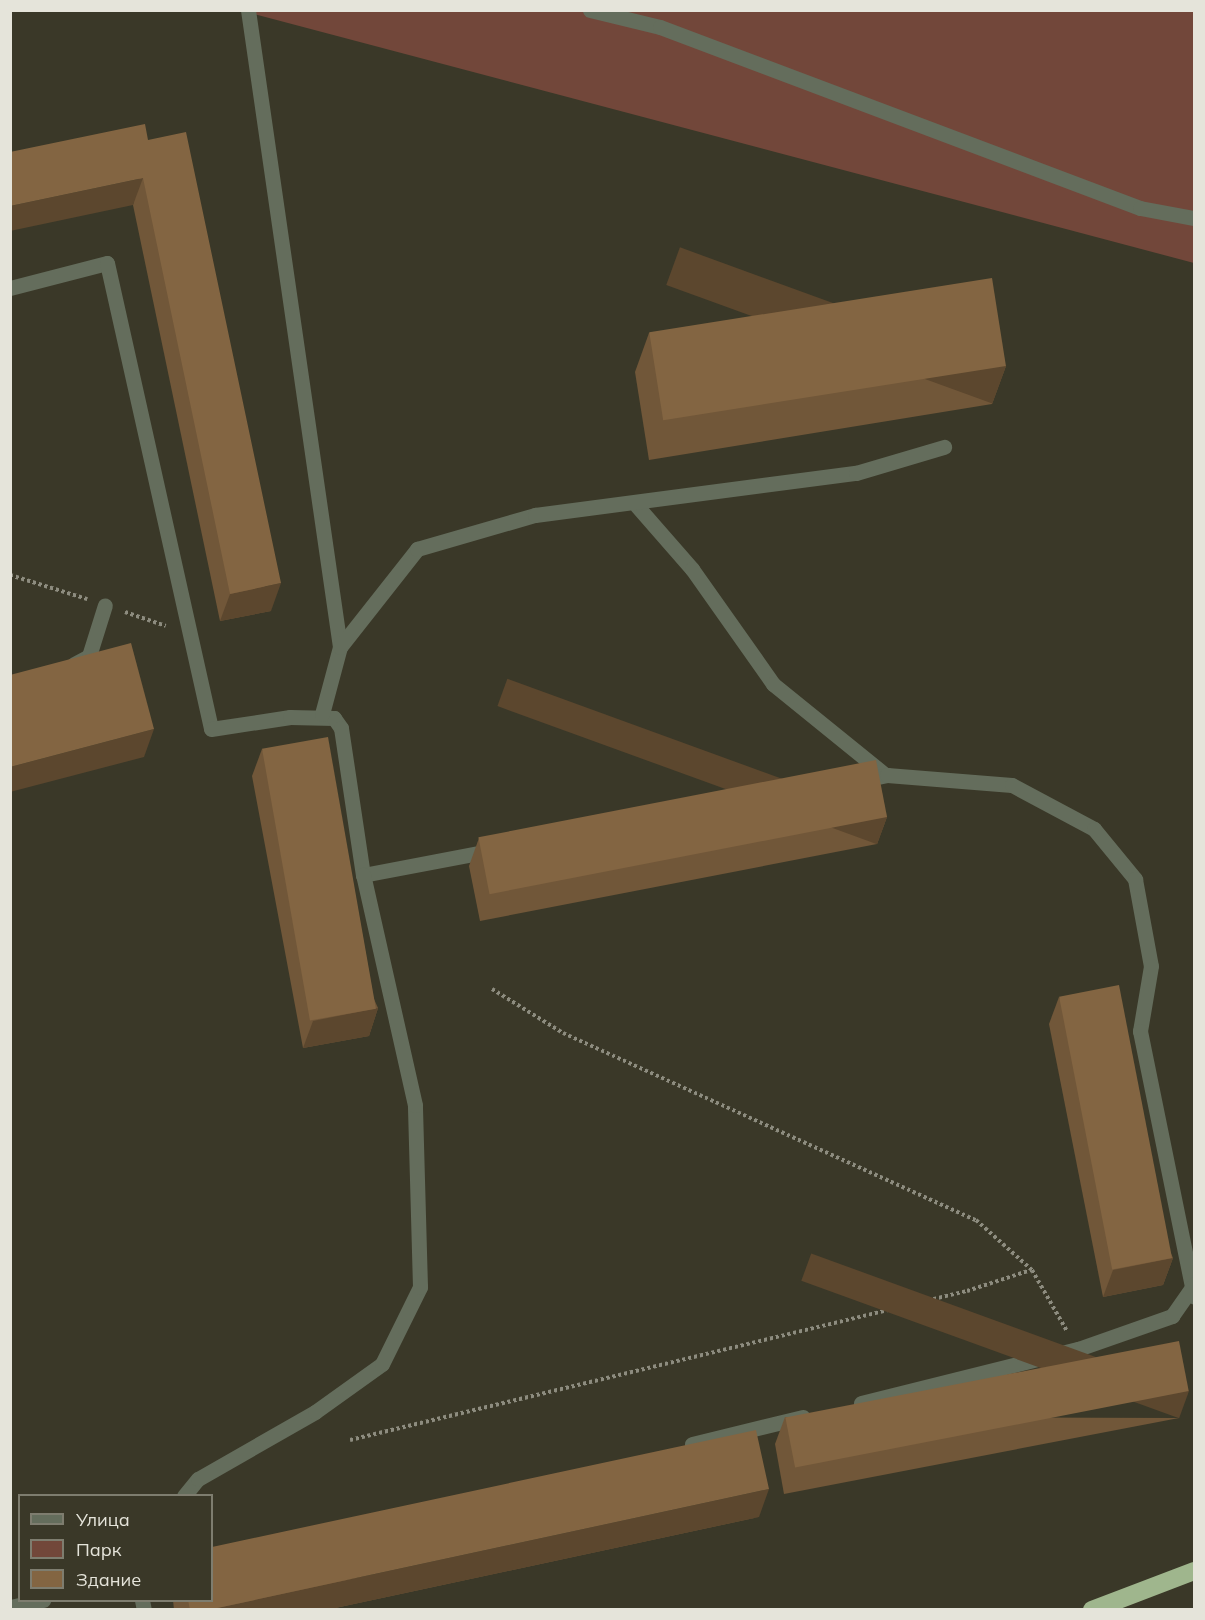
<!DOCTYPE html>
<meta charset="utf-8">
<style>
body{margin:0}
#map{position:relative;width:1205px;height:1620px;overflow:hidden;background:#3a3828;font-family:Mulish,sans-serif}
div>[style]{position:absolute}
.green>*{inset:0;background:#72473a}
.path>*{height:4px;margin-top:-2px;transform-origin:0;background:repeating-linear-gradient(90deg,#8d8c7f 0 3px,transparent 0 6px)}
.minor>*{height:15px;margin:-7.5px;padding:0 7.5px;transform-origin:7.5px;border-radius:7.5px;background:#646d5c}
.highway>*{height:18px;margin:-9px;padding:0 9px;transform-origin:9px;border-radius:9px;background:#9fb68d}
.wall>*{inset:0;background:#715739}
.shaded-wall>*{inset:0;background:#5c472e;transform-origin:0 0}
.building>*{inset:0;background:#836542;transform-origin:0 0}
span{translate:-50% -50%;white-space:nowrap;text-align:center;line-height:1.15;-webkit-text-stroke:6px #3a3828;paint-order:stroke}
.frame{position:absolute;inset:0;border:12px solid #e5e4da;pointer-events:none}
.legend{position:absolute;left:18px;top:1494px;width:195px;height:108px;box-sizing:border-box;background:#3a3828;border:2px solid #7e7d6f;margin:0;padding:8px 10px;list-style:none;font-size:18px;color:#e5e4da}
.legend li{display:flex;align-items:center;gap:12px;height:30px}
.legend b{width:30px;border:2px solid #7e7d6f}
</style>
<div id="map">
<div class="green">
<i style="clip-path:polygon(243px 11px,1194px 11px,1194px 263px)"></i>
</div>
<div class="path">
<i style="left:10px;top:575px;width:81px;rotate:17.3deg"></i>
<i style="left:125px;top:612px;width:43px;rotate:18.9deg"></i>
<i style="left:492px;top:989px;width:84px;rotate:31.8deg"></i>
<i style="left:563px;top:1033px;width:453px;rotate:24.4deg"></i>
<i style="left:976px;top:1220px;width:75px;rotate:41.8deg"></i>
<i style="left:1032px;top:1270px;width:70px;rotate:60.2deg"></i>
<i style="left:350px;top:1440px;width:635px;rotate:-13.58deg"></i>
<i style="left:967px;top:1291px;width:67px;rotate:-18.2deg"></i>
</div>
<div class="minor">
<i style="left:248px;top:10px;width:644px;rotate:81.78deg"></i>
<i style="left:590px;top:10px;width:72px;rotate:13.7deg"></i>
<i style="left:660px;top:27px;width:513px;rotate:20.66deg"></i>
<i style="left:1140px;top:208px;width:55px;rotate:10.5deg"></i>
<i style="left:10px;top:288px;width:100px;rotate:-14.5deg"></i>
<i style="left:107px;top:263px;width:477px;rotate:77.4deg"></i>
<i style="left:211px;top:729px;width:80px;rotate:-8.6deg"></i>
<i style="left:290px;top:717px;width:44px;rotate:1.3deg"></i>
<i style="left:334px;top:718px;width:12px;rotate:55deg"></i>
<i style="left:341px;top:728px;width:149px;rotate:81.5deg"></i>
<i style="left:363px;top:875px;width:133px;rotate:-10.8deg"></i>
<i style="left:637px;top:506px;width:84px;rotate:48.9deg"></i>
<i style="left:692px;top:569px;width:141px;rotate:54.8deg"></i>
<i style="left:773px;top:684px;width:143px;rotate:39deg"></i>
<i style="left:74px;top:664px;width:17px;rotate:-28deg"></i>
<i style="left:89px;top:656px;width:53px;rotate:-72.6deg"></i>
<i style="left:322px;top:714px;width:69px;rotate:-75deg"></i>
<i style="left:340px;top:647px;width:125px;rotate:-51.8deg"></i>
<i style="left:417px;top:549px;width:123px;rotate:-16.1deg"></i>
<i style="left:535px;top:515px;width:324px;rotate:-7.5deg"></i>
<i style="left:856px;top:473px;width:92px;rotate:-16.5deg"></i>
<i style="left:859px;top:781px;width:29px;rotate:-12deg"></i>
<i style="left:887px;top:775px;width:125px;rotate:4.6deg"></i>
<i style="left:1012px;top:785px;width:93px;rotate:28.2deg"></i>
<i style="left:1094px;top:829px;width:65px;rotate:50.6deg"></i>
<i style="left:1135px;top:879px;width:88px;rotate:79.6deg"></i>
<i style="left:1151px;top:966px;width:66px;rotate:99.6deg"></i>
<i style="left:1140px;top:1031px;width:271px;rotate:78.5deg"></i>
<i style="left:861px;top:1403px;width:224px;rotate:-14deg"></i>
<i style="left:1078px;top:1349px;width:100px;rotate:-19.3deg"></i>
<i style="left:1172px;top:1316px;width:39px;rotate:-55deg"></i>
<i style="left:692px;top:1444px;width:114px;rotate:-13.7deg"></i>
<i style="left:184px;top:1496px;width:22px;rotate:-51deg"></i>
<i style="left:198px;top:1479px;width:135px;rotate:-29.8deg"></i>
<i style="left:315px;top:1412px;width:82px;rotate:-35.6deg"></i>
<i style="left:382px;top:1364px;width:86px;rotate:-63.7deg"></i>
<i style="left:420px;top:1287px;width:182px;rotate:-91.6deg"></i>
<i style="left:415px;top:1105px;width:236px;rotate:-102.7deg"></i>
<i style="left:142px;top:1600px;width:10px;rotate:79deg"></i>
<i style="left:10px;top:1607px;width:34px;rotate:-12deg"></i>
</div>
<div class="highway">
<i style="left:1092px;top:1610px;width:109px;rotate:-20.9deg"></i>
</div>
<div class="wall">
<i style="clip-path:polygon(148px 140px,271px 611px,220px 621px,133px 205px)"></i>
<i style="clip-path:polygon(649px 333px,1006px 366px,992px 404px,649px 460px,635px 372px)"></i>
<i style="clip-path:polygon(262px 749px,378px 1008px,369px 1036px,303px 1048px,252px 776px)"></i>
<i style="clip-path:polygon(887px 817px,877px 844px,480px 921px,469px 866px,479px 838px)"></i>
<i style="clip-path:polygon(1059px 997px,1173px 1258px,1163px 1285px,1103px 1297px,1049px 1024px)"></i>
<i style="clip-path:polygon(785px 1417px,1179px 1418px,784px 1494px,775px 1444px)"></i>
<i style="clip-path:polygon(759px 1517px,326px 1610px,174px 1610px,173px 1600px,212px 1600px)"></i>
</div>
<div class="shaded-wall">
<i style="clip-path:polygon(143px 178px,133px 205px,10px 231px,10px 206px)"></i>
<i style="left:1006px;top:366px;width:40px;height:347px;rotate:110deg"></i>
<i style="clip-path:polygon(281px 583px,271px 611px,220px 621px,230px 594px)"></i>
<i style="clip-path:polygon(154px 729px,144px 757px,10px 792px,10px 767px)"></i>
<i style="left:887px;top:817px;width:29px;height:404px;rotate:110deg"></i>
<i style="clip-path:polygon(378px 1008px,369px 1036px,303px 1048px,313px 1021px)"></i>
<i style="clip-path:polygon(1173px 1258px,1163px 1285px,1103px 1297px,1113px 1270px)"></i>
<i style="left:1189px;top:1391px;width:29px;height:402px;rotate:110deg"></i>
<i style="clip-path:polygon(769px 1489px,759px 1517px,326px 1610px,208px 1610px)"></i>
</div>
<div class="building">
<i style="clip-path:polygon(145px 124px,148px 140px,186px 132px,281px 583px,230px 594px,143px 178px,10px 206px,10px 152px)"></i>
<i style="left:992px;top:278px;width:89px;height:347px;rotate:81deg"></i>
<i style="clip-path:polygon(131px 643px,154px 729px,10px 767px,10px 675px)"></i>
<i style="left:328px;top:737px;width:276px;height:67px;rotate:80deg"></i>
<i style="left:876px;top:760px;width:58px;height:405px;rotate:79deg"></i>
<i style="left:1119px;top:985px;width:278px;height:61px;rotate:79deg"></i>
<i style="left:1179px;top:1341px;width:51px;height:401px;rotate:79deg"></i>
<i style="clip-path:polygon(756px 1430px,769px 1489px,208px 1610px,190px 1610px,188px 1600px,212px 1600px,212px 1547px)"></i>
</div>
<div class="frame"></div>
<ul class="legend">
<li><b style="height:8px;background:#646d5c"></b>Улица</li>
<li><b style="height:16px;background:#72473a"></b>Парк</li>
<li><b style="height:16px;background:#836542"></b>Здание</li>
</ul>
</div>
